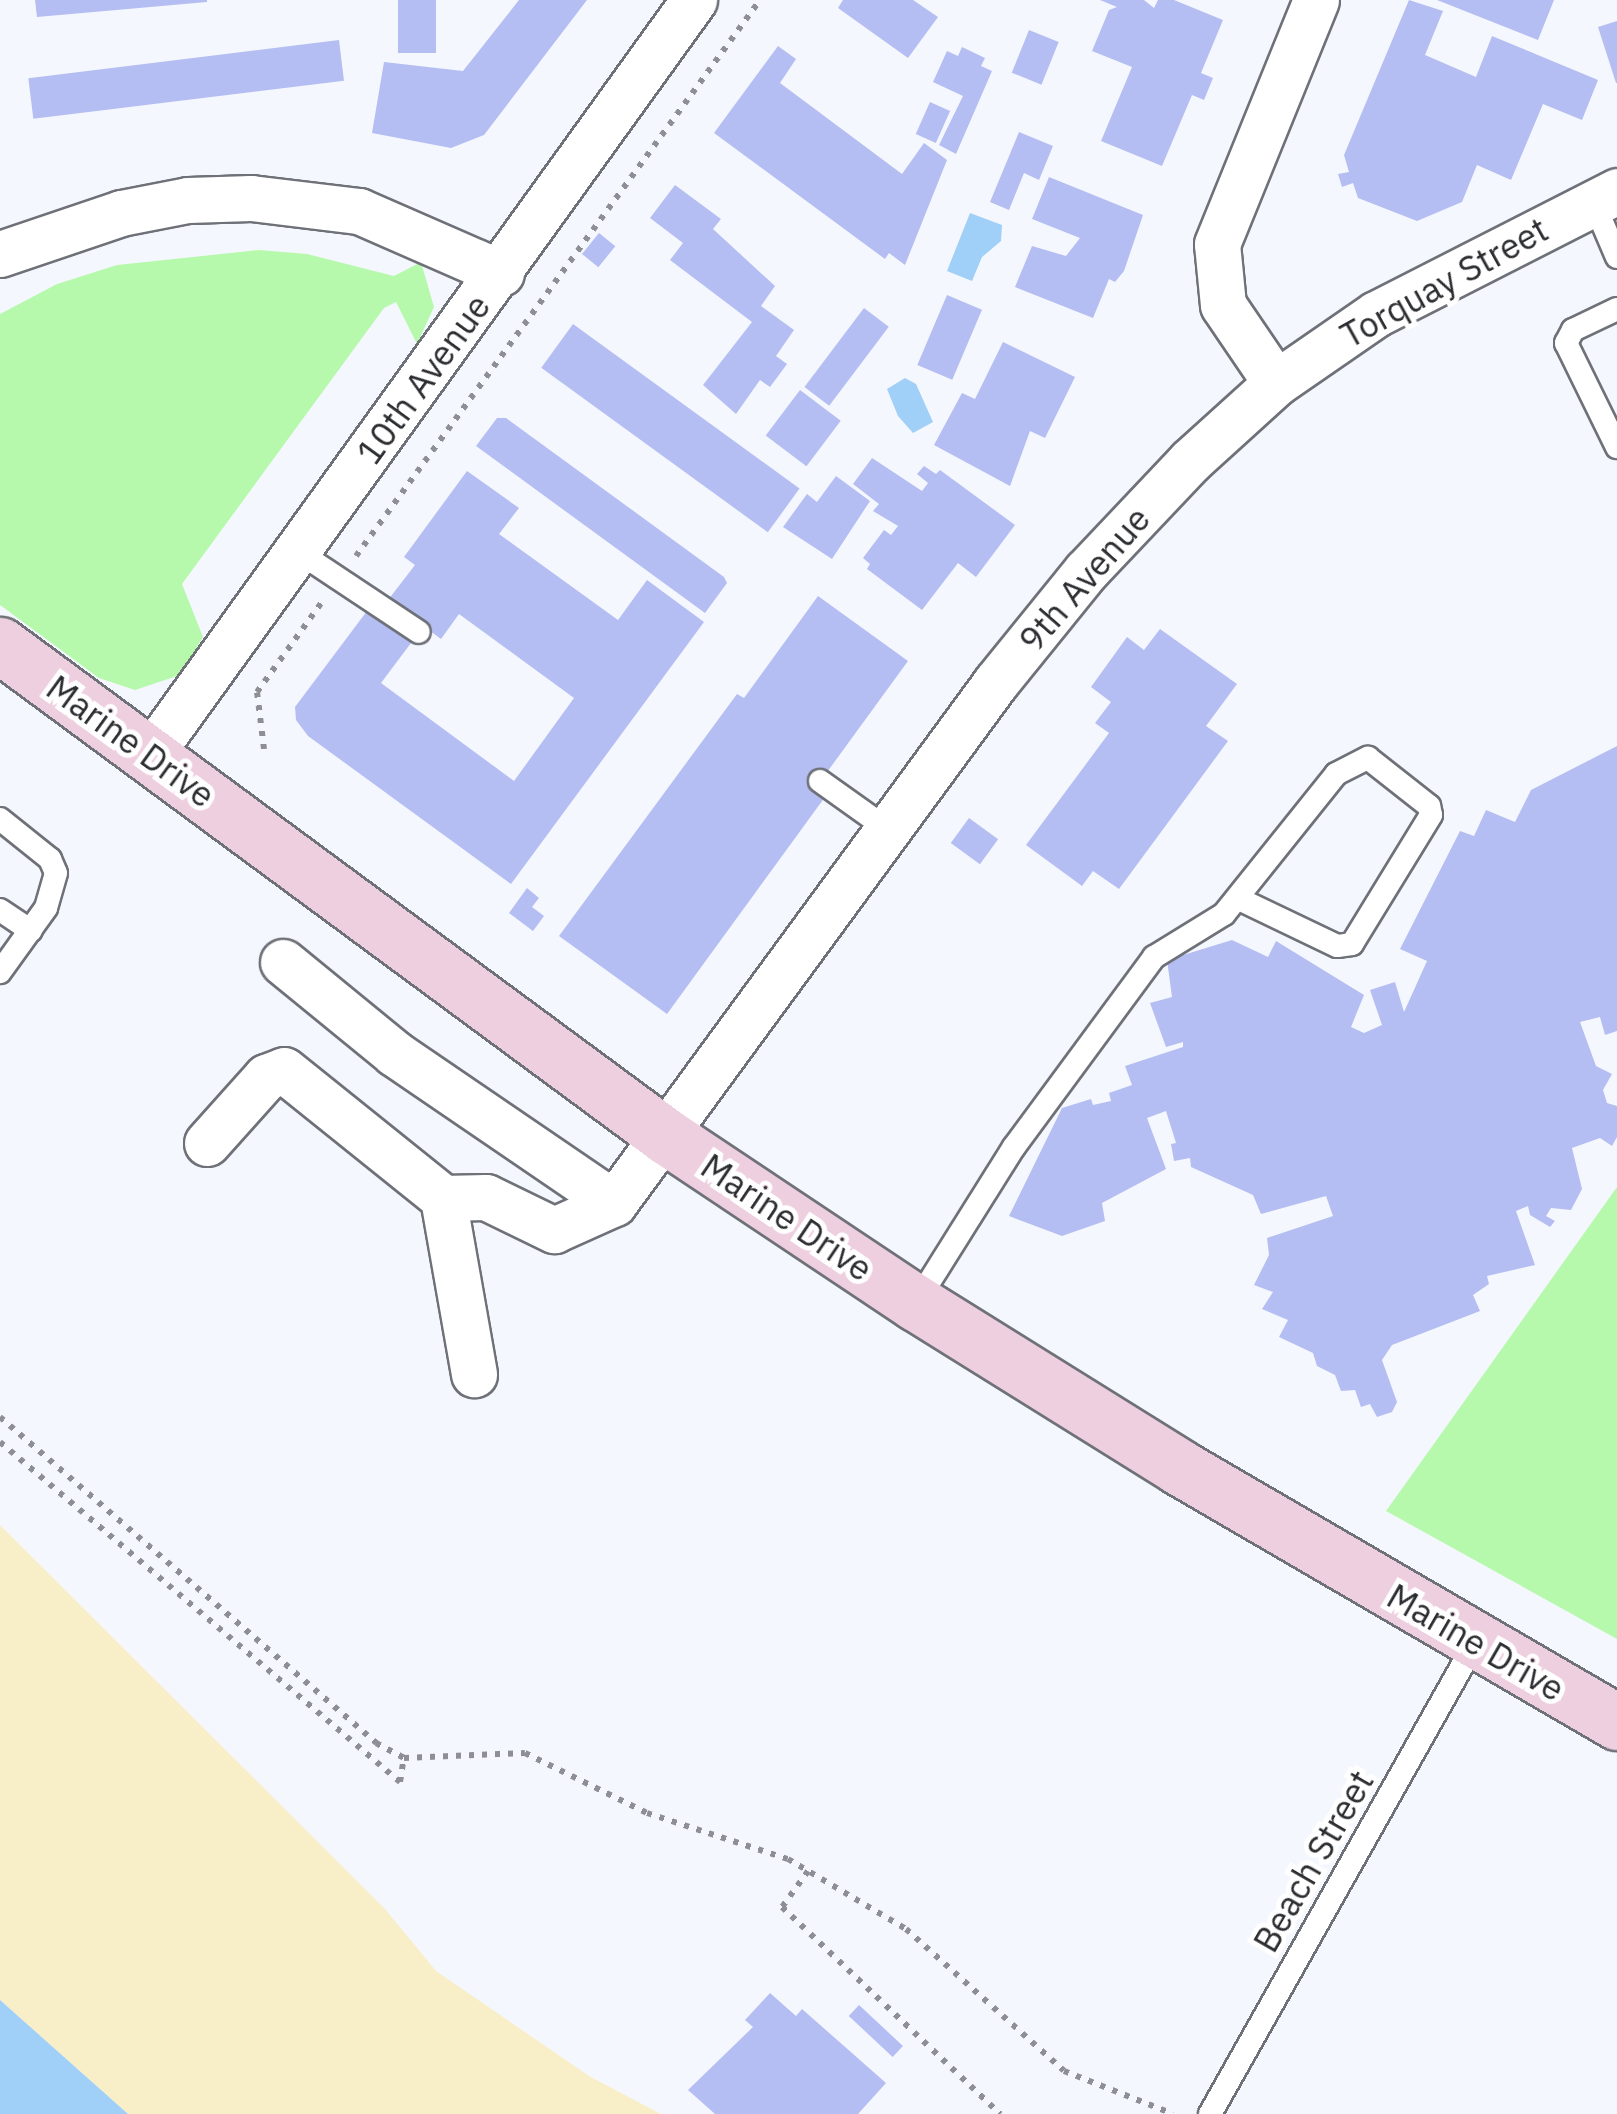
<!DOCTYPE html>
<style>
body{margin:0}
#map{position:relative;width:1617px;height:2114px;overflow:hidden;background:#f5f7fe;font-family:"IBM Plex Sans",sans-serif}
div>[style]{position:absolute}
.green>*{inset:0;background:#b7f9ac}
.sand>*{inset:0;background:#f8eec8}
.water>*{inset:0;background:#a0cff7}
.building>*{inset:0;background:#b4bef2;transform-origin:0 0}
.path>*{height:6px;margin-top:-3px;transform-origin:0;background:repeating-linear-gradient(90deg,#8d8f94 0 5px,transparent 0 13px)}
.roads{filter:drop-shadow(2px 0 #6f7179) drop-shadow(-2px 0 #6f7179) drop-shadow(0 2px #6f7179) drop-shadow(0 -2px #6f7179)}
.lane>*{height:22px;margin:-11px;padding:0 11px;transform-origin:11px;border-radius:11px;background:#fff}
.street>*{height:45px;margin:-22.5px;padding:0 22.5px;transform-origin:22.5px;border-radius:22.5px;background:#fff}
.secondary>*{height:55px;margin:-27.5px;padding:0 27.5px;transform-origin:27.5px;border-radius:27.5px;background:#eecfdf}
span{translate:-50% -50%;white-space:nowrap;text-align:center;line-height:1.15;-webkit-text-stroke:10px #fff;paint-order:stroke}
.street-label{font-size:35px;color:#2b2c2f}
</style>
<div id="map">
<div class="green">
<i style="clip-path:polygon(259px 250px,307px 254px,394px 276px,421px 262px,434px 307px,417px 344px,396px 302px,384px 308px,182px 584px,203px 637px,180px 675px,135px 690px,99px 678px,0 605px,0 314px,57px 284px,117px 265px)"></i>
<i style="clip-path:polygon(1617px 1187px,1617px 1639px,1386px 1511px)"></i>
</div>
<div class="sand">
<i style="clip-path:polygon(0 1525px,385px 1909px,436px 1971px,589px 2076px,661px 2114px,128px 2114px,0 2000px)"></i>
</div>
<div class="water">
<i style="clip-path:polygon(970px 213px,1002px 225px,1001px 241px,982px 257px,972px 281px,947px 271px)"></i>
<i style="clip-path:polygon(905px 378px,916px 384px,933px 422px,913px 433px,898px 416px,887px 389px)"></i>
<i style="clip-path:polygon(0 2000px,128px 2114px,0 2114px)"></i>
</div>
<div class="building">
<i style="clip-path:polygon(35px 0,207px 0,207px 2px,37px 17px)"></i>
<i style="left:398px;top:0;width:38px;height:53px"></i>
<i style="clip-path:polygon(519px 0,587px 0,484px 135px,451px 148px,372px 133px,384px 62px,463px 71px)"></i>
<i style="clip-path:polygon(843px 0,913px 0,938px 17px,908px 58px,838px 8px)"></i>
<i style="clip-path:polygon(1100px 0,1144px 0,1154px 8px,1158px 0,1174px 0,1223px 20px,1201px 73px,1213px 78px,1204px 100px,1192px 95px,1162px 166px,1101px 141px,1132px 67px,1092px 51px,1109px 10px,1117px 7px)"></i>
<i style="clip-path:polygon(1409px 0,1443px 11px,1425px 55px,1476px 77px,1492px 36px,1598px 80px,1582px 120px,1543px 104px,1511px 180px,1477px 165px,1462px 202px,1417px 221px,1358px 198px,1353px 183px,1342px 187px,1338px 174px,1349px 172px,1344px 155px)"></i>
<i style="clip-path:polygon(1437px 0,1554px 0,1538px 40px)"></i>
<i style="clip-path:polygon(1617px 21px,1617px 83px,1616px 83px,1598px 27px)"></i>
<i style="left:1029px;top:30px;width:32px;height:46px;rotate:22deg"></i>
<i style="left:339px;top:40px;width:41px;height:313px;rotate:83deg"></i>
<i style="clip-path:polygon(778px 46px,796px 59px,780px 83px,902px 174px,924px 143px,947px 160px,905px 265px,889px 253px,885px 259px,714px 133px)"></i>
<i style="clip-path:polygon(962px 47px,985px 58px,981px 66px,992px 71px,956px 154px,939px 145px,963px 96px,933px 82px,947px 51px,958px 56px)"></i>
<i style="left:930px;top:102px;width:22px;height:35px;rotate:24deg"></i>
<i style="clip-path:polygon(1019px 132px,1053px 146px,1039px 180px,1024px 173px,1009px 210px,990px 202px)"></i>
<i style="clip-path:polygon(1049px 177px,1143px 215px,1124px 271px,1115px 282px,1109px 279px,1093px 318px,1015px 287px,1032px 246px,1066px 256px,1080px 238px,1032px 219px)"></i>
<i style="clip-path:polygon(675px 185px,721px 219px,713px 229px,775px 286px,761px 306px,794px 330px,776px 356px,787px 364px,770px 387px,760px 380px,736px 414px,703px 385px,752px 322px,670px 260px,683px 243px,650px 218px)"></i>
<i style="left:599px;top:233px;width:21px;height:27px;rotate:39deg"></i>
<i style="left:947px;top:295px;width:38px;height:76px;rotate:23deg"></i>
<i style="left:864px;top:308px;width:31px;height:99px;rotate:37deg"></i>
<i style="left:573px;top:324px;width:280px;height:54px;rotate:36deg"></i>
<i style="clip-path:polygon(1003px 342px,1075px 377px,1045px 438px,1030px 431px,1010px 486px,934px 445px,962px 393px,975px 399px)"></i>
<i style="left:800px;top:390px;width:51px;height:57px;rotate:37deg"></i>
<i style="clip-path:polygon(497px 418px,506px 418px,724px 577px,727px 583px,705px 613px,476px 446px)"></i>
<i style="clip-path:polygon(872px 458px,922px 491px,928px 483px,917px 474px,924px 466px,936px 474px,940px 470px,1015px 525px,976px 577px,958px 563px,922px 610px,867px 569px,870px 564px,863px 558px,884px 530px,891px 535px,898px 526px,873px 511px,879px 504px,853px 484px)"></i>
<i style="clip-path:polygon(467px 471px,519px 508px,499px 534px,618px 620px,647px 580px,704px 622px,511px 884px,308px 736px,296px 720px,295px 707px,367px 611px,411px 643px,381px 683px,514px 781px,574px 698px,459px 614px,441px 639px,388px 600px,415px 565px,404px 557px)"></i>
<i style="clip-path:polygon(836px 476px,870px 501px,832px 559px,783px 527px,807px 494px,817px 502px)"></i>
<i style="clip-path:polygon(818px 596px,908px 661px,814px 790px,825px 797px,667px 1014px,559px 936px,737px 694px,744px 698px)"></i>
<i style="clip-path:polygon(1160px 629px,1237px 684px,1206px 726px,1228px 741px,1119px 889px,1093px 871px,1082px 886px,1026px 845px,1109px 733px,1095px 723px,1111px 702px,1091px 687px,1127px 637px,1144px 650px)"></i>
<i style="clip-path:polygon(1617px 746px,1617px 1031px,1605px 1035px,1600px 1017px,1580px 1022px,1596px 1066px,1612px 1074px,1603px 1090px,1607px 1103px,1617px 1106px,1617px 1137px,1612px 1146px,1600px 1138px,1572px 1148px,1582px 1189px,1571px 1210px,1551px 1208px,1546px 1216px,1555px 1221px,1550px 1227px,1530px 1215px,1528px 1206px,1516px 1211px,1535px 1265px,1487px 1276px,1489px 1284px,1473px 1295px,1480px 1311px,1392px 1345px,1382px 1360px,1397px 1402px,1392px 1412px,1377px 1417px,1370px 1404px,1361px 1407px,1355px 1390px,1341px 1391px,1335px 1375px,1317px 1366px,1313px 1353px,1279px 1337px,1288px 1320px,1262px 1309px,1273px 1292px,1254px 1285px,1269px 1255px,1267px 1238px,1333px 1216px,1326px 1196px,1261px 1214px,1253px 1195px,1191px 1167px,1190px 1158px,1174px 1161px,1171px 1144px,1176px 1143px,1166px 1111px,1147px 1118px,1166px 1169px,1102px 1203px,1105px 1221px,1062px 1236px,1009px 1216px,1062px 1108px,1091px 1099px,1093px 1105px,1111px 1101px,1109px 1093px,1132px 1085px,1125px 1066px,1183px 1047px,1183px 1042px,1166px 1047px,1150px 1003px,1172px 997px,1167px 960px,1232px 940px,1268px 957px,1276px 941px,1364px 995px,1351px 1027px,1364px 1033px,1382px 1025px,1370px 990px,1395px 982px,1404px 1012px,1427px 961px,1400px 949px,1460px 831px,1474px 836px,1486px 810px,1515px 822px,1531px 790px)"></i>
<i style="left:969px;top:818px;width:36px;height:31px;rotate:36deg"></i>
<i style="clip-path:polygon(527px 888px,539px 898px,532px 907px,544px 916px,533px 931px,509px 913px)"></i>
<i style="clip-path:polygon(770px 1993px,796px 2016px,802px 2009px,886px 2083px,858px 2114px,715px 2114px,688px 2090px,753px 2027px,745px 2020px)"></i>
<i style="left:859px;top:2005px;width:60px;height:15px;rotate:43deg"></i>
</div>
<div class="path">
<i style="left:356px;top:556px;width:687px;rotate:-54deg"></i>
<i style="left:264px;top:749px;width:57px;rotate:-97deg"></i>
<i style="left:257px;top:692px;width:111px;rotate:-54.2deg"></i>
<i style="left:0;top:1417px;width:498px;rotate:40.9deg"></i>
<i style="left:376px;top:1743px;width:32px;rotate:28deg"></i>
<i style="left:404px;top:1758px;width:121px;rotate:-2.4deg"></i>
<i style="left:525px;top:1753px;width:136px;rotate:26.2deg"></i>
<i style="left:647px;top:1813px;width:148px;rotate:18.1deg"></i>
<i style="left:788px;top:1859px;width:137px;rotate:30.7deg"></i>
<i style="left:906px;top:1929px;width:212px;rotate:41.9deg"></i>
<i style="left:1064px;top:2071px;width:117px;rotate:21.5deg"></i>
<i style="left:0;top:1442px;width:525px;rotate:40.36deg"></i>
<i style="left:400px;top:1782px;width:24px;rotate:-81deg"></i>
<i style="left:808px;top:1871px;width:44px;rotate:125.8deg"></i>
<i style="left:782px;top:1907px;width:301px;rotate:43.5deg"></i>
</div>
<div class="roads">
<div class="lane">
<i style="left:1593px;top:201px;width:61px;rotate:66.8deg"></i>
<i style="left:1617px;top:309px;width:49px;rotate:154.5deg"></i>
<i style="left:1573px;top:330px;width:15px;rotate:118deg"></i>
<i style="left:1566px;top:343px;width:116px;rotate:63.9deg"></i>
<i style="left:297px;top:551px;width:146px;rotate:33.6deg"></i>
<i style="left:820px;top:781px;width:86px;rotate:35.5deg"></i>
<i style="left:0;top:819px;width:64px;rotate:38.7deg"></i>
<i style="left:50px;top:859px;width:15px;rotate:67deg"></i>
<i style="left:56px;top:873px;width:36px;rotate:106deg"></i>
<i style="left:46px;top:908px;width:79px;rotate:125.7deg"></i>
<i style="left:0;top:910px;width:37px;rotate:34deg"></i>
<i style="left:916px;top:1303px;width:184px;rotate:-57.9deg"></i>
<i style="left:1014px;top:1147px;width:236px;rotate:-53.6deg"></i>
<i style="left:1154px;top:957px;width:82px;rotate:-31.6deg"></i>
<i style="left:1224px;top:914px;width:179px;rotate:-51.3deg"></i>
<i style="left:1336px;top:774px;width:36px;rotate:-27deg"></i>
<i style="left:1368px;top:758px;width:78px;rotate:38.2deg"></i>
<i style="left:1429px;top:806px;width:9px;rotate:77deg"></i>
<i style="left:1431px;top:815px;width:151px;rotate:121.5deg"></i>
<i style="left:1352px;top:944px;width:15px;rotate:172deg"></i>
<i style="left:1337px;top:946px;width:109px;rotate:-154.4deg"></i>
<i style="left:1210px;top:2114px;width:540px;rotate:-60.64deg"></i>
</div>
<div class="street">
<i style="left:0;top:254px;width:128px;rotate:-18.7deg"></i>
<i style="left:121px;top:213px;width:68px;rotate:-11deg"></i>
<i style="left:188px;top:200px;width:63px;rotate:-1.8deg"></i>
<i style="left:251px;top:198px;width:109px;rotate:6.9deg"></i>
<i style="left:359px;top:211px;width:155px;rotate:23.6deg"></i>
<i style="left:1276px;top:383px;width:94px;rotate:-124.2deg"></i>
<i style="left:1223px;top:305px;width:61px;rotate:-95.6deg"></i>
<i style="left:1217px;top:244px;width:263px;rotate:-67.9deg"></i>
<i style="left:149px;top:756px;width:932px;rotate:-54.21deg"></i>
<i style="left:283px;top:962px;width:144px;rotate:39.3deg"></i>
<i style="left:394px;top:1053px;width:266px;rotate:34.3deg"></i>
<i style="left:614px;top:1203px;width:646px;rotate:-53.75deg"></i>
<i style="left:996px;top:682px;width:143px;rotate:-51deg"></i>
<i style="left:1086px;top:571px;width:151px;rotate:-46.6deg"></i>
<i style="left:1190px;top:461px;width:116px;rotate:-42.2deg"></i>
<i style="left:1276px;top:383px;width:121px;rotate:-34.6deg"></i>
<i style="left:1376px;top:314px;width:271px;rotate:-27deg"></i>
<i style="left:207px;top:1143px;width:89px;rotate:-48.2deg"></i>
<i style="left:266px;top:1077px;width:19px;rotate:-21deg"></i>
<i style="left:284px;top:1070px;width:204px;rotate:38.8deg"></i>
<i style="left:443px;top:1198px;width:179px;rotate:80deg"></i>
<i style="left:443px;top:1198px;width:43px;rotate:-1.3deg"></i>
<i style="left:486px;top:1197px;width:76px;rotate:25.9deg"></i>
<i style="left:554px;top:1230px;width:66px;rotate:-24.2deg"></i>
</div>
<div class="secondary">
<i style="left:0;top:645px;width:829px;rotate:36.41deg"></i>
<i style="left:667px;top:1137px;width:299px;rotate:33.7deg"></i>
<i style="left:916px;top:1303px;width:310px;rotate:31.9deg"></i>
<i style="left:1179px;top:1467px;width:507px;rotate:30.21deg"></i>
</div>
</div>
<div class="street-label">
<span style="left:1444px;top:282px;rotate:-29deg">Torquay Street</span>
<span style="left:423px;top:379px;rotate:-54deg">10th Avenue</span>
<span style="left:1084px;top:579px;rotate:-49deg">9th Avenue</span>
<span style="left:131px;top:741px;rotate:36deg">Marine Drive</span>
<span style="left:787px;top:1217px;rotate:34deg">Marine Drive</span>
<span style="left:1476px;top:1642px;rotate:30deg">Marine Drive</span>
<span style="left:1313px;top:1861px;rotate:-60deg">Beach Street</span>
</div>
</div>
